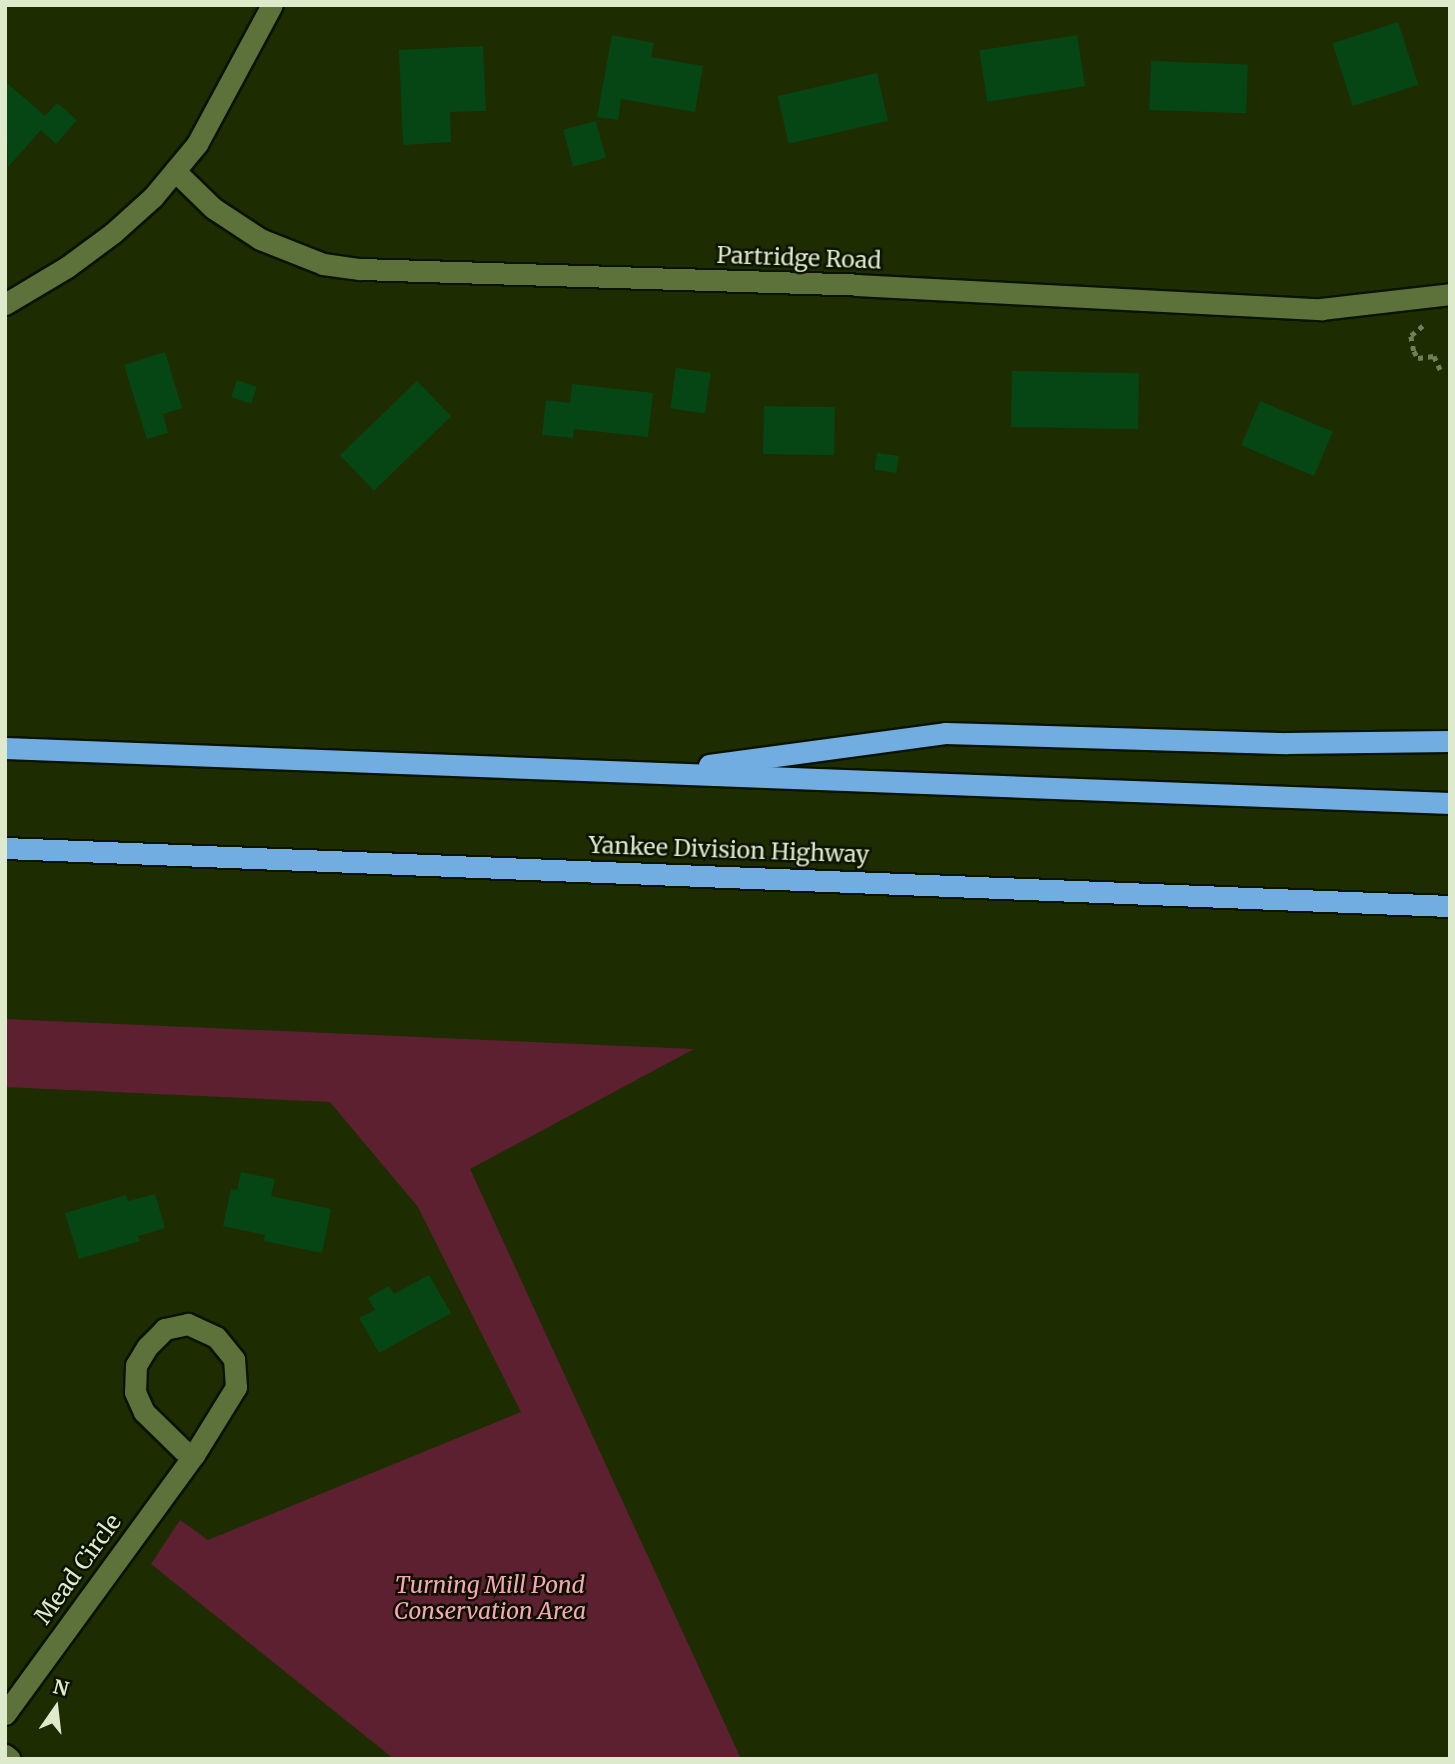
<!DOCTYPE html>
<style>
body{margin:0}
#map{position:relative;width:1455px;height:1764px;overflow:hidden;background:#1e2c01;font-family:Merriweather,serif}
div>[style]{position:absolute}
.green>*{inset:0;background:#5d2031}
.building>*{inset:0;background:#064614;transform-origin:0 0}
.path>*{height:4.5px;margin-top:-2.25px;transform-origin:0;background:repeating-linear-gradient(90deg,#717f59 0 5px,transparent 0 10px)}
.roads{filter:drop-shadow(2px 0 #0a1300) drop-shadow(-2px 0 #0a1300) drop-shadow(0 2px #0a1300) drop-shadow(0 -2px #0a1300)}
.street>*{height:21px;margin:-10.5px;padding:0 10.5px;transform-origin:10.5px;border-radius:10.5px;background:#5d723a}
.highway>*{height:21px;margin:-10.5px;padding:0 10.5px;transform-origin:10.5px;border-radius:10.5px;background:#72ade1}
span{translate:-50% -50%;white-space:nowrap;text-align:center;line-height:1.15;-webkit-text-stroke:5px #0b1200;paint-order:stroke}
.street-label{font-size:23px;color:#deeacc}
.park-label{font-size:23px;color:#faa4b6;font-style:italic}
.frame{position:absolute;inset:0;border:7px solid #deeacc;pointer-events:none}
.north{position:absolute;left:21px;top:1673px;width:70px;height:70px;-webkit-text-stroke:5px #0b1200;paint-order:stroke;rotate:14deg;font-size:19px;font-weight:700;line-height:28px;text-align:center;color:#deeacc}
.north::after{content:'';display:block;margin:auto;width:24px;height:32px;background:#deeacc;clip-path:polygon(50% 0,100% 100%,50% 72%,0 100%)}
</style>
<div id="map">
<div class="green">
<i style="clip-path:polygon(5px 1019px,694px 1049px,470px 1169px,741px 1759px,394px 1759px,151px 1564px,180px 1520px,208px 1540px,521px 1412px,418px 1207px,330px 1102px,5px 1087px)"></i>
</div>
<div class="building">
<i style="left:1398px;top:22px;width:66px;height:69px;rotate:72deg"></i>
<i style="clip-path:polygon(612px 35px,654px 43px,651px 57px,703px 66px,695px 112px,621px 99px,618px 120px,597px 117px)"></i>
<i style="left:1077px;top:35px;width:52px;height:99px;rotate:81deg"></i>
<i style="clip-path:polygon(483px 46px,486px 111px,450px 112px,451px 142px,403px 145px,399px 50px)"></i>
<i style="left:1151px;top:61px;width:97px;height:49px;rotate:2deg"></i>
<i style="left:877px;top:73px;width:49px;height:102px;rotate:77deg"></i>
<i style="clip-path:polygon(5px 81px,45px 116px,57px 103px,77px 120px,56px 144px,41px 130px,8px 167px)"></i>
<i style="left:596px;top:121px;width:38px;height:34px;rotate:75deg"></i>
<i style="clip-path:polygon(165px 352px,182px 408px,163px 414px,168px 433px,147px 439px,124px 365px)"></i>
<i style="left:676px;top:368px;width:35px;height:41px;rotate:8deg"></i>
<i style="left:1012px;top:371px;width:127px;height:56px;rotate:1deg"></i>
<i style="left:237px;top:380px;width:21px;height:18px;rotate:19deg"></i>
<i style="left:417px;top:381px;width:49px;height:107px;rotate:46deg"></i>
<i style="clip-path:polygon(572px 384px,653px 393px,648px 437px,574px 429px,573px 438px,542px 435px,546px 400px,570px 403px)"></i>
<i style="left:1260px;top:401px;width:79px;height:48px;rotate:23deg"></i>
<i style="left:764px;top:406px;width:71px;height:48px;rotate:1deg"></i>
<i style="left:877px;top:453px;width:22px;height:17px;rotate:8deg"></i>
<i style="clip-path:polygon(241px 1172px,275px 1179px,271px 1196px,331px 1209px,322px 1253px,264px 1241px,265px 1235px,223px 1226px,231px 1189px,237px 1190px)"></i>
<i style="clip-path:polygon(155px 1194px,165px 1228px,138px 1236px,140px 1241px,79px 1259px,65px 1213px,126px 1195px,128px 1201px)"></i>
<i style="clip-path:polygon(429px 1275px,451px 1313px,379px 1353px,359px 1318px,375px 1310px,368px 1298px,389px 1286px,394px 1294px)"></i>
</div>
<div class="path">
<i style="left:1423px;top:326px;width:16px;rotate:140deg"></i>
<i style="left:1411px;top:336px;width:15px;rotate:79deg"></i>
<i style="left:1414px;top:351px;width:8px;rotate:60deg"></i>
<i style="left:1418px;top:358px;width:16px;rotate:-7deg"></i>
<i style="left:1434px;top:356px;width:17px;rotate:65deg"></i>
</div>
<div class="roads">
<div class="street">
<i style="left:175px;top:171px;width:53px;rotate:44.2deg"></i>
<i style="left:213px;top:208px;width:56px;rotate:33.4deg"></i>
<i style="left:260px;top:239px;width:68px;rotate:21.6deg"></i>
<i style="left:323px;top:264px;width:37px;rotate:8deg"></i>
<i style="left:360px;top:269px;width:496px;rotate:1.8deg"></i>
<i style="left:856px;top:285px;width:466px;rotate:3deg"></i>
<i style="left:1321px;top:309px;width:130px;rotate:-6.6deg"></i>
<i style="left:5px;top:304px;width:72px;rotate:-30.8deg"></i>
<i style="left:67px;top:267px;width:57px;rotate:-36.5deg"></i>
<i style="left:113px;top:233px;width:54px;rotate:-42deg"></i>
<i style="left:153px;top:197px;width:69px;rotate:-50.3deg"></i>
<i style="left:197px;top:144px;width:158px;rotate:-61.7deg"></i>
<i style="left:5px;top:1714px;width:321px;rotate:-53.9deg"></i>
<i style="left:194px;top:1455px;width:80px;rotate:-58.3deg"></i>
<i style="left:236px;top:1387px;width:28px;rotate:-94deg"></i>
<i style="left:234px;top:1359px;width:28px;rotate:-129deg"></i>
<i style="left:216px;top:1337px;width:31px;rotate:-155deg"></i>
<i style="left:188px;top:1324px;width:24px;rotate:168deg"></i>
<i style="left:165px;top:1329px;width:25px;rotate:135deg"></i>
<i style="left:147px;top:1347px;width:21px;rotate:121deg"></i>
<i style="left:136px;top:1365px;width:27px;rotate:92deg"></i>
<i style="left:135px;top:1392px;width:22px;rotate:66deg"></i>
<i style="left:144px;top:1412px;width:54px;rotate:44.3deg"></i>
<i style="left:183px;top:1450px;width:12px;rotate:24deg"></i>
<i style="left:5px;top:1755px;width:6px;rotate:39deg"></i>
</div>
<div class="highway">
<i style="left:5px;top:748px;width:1446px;rotate:2.18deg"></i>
<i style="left:709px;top:765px;width:238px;rotate:-7.7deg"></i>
<i style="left:945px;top:733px;width:342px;rotate:1.7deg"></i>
<i style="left:1287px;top:743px;width:163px;rotate:-0.7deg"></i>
<i style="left:5px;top:848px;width:1446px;rotate:2.3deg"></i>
</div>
</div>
<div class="street-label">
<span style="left:799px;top:258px;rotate:2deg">Partridge Road</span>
<span style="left:729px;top:850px;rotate:2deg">Yankee Division Highway</span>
<span style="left:78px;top:1569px;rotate:-54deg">Mead Circle</span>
</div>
<div class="park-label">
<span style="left:490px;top:1598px">Turning Mill Pond<br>Conservation Area</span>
</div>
<div class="frame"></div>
<div class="north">N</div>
</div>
